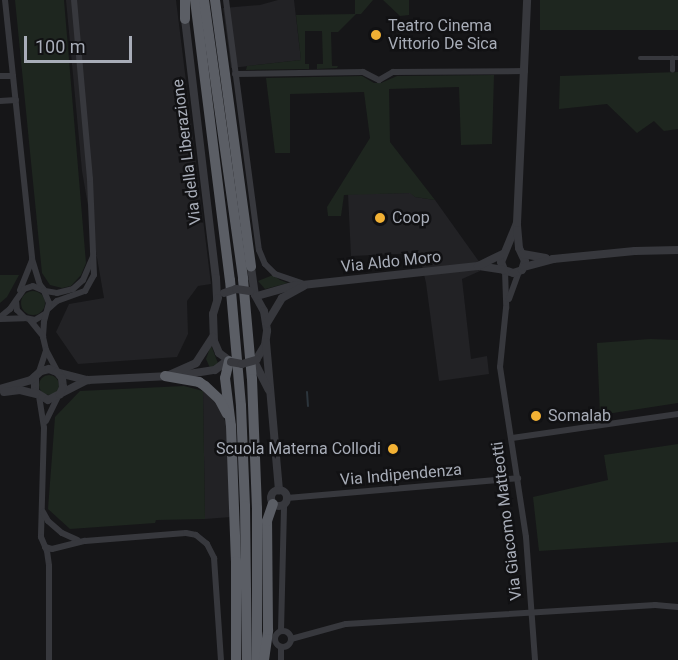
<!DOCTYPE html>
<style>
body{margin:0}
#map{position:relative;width:678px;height:660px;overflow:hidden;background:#161618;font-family:Roboto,sans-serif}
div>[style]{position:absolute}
.built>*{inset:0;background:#222225}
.green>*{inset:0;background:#1e261f;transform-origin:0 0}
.round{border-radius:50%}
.stream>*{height:2px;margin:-1px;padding:0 1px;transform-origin:1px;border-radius:1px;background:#2c353c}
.pedestrian>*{height:4.5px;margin:-2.25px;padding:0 2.25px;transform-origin:2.25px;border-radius:2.25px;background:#37383d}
.minor>*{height:6px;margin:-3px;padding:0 3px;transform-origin:3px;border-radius:3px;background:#37383d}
.minor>.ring{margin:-3px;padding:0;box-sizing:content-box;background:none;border:6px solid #37383d;border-radius:50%}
.tertiary>*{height:8px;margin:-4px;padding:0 4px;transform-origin:4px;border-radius:4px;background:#37383d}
.tertiary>.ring{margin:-4px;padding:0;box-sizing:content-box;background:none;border:8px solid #37383d;border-radius:50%}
.trunk>*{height:10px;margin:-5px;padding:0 5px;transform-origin:5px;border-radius:5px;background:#5b5e65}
.tertiary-bridge>*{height:8px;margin:-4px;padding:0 4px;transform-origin:4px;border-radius:4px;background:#37383d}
.dots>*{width:16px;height:16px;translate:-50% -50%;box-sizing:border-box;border:3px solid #111113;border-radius:50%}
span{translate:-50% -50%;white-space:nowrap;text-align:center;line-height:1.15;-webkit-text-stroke:5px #111113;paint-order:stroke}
.poi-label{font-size:16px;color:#a8adb8}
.left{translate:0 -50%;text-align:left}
.right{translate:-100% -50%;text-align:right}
.street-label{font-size:16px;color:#a8adb8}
.scale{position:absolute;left:24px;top:36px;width:108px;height:27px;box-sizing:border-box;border:3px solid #a8adb8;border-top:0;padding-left:8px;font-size:18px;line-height:21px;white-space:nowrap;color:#a8adb8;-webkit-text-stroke:4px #111113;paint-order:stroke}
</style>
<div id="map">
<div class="built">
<i style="clip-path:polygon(66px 0,176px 0,211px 284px,198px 286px,187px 301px,188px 334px,177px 357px,78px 364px,56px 332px,69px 304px,104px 298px,82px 171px)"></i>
<i style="clip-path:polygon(278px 0,294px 0,301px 60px,231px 68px,223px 8px,260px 5px)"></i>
<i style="clip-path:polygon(411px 193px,415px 197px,435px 200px,480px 263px,480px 271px,462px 279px,471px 359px,487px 356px,489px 374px,439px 381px,426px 283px,419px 253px,351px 256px,348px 194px)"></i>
<i style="clip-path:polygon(203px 391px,217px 402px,228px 428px,231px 517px,205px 519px)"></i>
</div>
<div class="green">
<i style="clip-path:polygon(15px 0,64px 0,86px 263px,81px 275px,71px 286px,62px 288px,50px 285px,42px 273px)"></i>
<i style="clip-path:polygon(355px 0,373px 0,361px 14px,356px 14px,338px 32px,331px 32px,332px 66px,338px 66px,337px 68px,317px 69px,317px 64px,323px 64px,322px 31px,305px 31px,305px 64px,309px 64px,309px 69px,246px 70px,247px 66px,301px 60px,296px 15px,355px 14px)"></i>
<i style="clip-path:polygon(383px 0,409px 0,409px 15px,400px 16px)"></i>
<i style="left:540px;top:0;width:138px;height:30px"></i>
<i style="clip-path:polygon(678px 72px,678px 129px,664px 131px,654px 121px,637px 133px,607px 104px,559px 109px,560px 76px)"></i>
<i style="clip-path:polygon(494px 75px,492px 144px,461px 145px,459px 87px,389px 89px,390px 142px,435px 200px,415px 197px,410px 193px,344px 195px,341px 216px,328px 216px,327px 207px,370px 138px,364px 92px,290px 94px,290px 153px,275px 153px,266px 78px,362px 76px,374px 83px,381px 83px,397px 76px)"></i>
<i style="clip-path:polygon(0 275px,19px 275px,7px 297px,0 303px)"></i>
<i style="clip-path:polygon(273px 275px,280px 280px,288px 283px,265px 289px,258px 281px)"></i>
<i class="round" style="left:21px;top:291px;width:24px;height:24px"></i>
<i style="clip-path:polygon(650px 339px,678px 340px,678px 403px,600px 415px,597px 343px)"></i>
<i style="clip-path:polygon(211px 345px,219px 366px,210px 368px,206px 359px)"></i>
<i class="round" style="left:39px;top:375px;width:20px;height:20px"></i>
<i style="clip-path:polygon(184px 386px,203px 391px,205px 519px,156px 520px,155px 523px,70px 529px,48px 509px,55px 417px,80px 391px)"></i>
<i style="clip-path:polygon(678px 444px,678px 542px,539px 551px,533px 497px,608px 480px,604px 455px)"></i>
</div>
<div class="stream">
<i style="left:307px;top:392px;width:14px;rotate:86deg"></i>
</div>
<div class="pedestrian">
<i style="left:640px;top:58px;width:38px"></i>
<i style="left:672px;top:70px;width:12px;rotate:-90deg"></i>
</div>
<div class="minor">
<i style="left:5px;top:0;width:260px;rotate:84deg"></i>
<i style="left:32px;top:259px;width:27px;rotate:73deg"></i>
<i style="left:40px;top:285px;width:8px;rotate:50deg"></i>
<i style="left:45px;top:291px;width:12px;rotate:9deg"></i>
<i style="left:57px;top:293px;width:16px;rotate:-14deg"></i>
<i style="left:73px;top:289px;width:13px;rotate:-42deg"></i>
<i style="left:83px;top:280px;width:26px;rotate:-67deg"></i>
<i style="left:226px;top:0;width:252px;rotate:82.5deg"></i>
<i style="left:259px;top:250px;width:15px;rotate:67deg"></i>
<i style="left:265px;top:264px;width:14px;rotate:45deg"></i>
<i style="left:275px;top:274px;width:28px;rotate:19deg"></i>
<i style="left:235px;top:74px;width:128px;rotate:-0.9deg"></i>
<i style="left:363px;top:72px;width:18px;rotate:27deg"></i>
<i style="left:379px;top:80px;width:16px;rotate:-30deg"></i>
<i style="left:393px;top:72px;width:132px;rotate:-0.4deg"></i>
<i style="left:0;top:76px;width:13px"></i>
<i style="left:0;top:101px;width:16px;rotate:-4deg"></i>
<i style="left:505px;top:271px;width:37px;rotate:88deg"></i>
<i style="left:506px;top:308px;width:59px;rotate:95.8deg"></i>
<i style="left:500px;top:367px;width:172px;rotate:81.3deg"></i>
<i style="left:526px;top:537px;width:123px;rotate:85.8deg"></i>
<i style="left:20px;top:290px;width:32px;rotate:-68deg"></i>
<i style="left:509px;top:299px;width:29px;rotate:-70deg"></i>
<i style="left:16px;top:301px;width:9px;rotate:84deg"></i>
<i style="left:17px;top:310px;width:11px;rotate:45deg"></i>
<i style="left:25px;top:318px;width:10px;rotate:11deg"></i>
<i style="left:35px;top:320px;width:12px;rotate:-31deg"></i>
<i style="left:48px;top:309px;width:12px;rotate:-42deg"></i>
<i style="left:57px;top:301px;width:30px;rotate:-20deg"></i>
<i style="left:85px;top:291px;width:18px;rotate:-61deg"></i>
<i style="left:94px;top:275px;width:96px;rotate:-92.4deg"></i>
<i style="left:90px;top:179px;width:180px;rotate:-95.1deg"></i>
<i style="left:0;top:317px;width:13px;rotate:-39deg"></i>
<i style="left:10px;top:309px;width:24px;rotate:-55deg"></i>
<i style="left:24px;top:289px;width:9px;rotate:-18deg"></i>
<i style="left:33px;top:286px;width:12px;rotate:24deg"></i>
<i style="left:44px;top:291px;width:13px;rotate:67deg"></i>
<i style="left:49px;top:303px;width:20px;rotate:105deg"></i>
<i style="left:44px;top:322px;width:15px;rotate:94deg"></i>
<i style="left:43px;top:337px;width:13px;rotate:77deg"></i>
<i style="left:46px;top:350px;width:26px;rotate:62deg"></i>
<i style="left:1px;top:319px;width:23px;rotate:-2deg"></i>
<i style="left:30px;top:320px;width:21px;rotate:51deg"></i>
<i style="left:39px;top:372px;width:23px;rotate:-72deg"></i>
<i style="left:39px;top:396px;width:32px;rotate:81deg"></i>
<i style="left:44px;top:428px;width:109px;rotate:91.6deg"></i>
<i style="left:41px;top:537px;width:15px;rotate:67deg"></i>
<i style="left:47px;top:551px;width:15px;rotate:82deg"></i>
<i style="left:49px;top:566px;width:94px;rotate:90deg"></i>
<i style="left:46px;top:421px;width:28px;rotate:-64deg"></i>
<i style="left:512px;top:438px;width:168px;rotate:-8.2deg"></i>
<i style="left:287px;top:498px;width:232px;rotate:-4.9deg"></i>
<i style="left:43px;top:512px;width:10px;rotate:61deg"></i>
<i style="left:48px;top:521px;width:18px;rotate:41deg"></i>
<i style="left:62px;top:533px;width:17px;rotate:24deg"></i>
<i style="left:45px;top:547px;width:7px;rotate:16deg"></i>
<i style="left:52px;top:549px;width:34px;rotate:-14deg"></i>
<i style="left:85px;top:541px;width:101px;rotate:-4.5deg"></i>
<i style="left:186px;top:533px;width:10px;rotate:11deg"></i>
<i style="left:196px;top:535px;width:14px;rotate:39deg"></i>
<i style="left:207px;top:544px;width:16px;rotate:63deg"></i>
<i style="left:214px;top:558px;width:102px;rotate:86.1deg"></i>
<i class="ring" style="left:275px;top:631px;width:10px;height:10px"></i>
<i style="left:281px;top:631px;width:126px;rotate:-88.6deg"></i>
<i style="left:291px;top:639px;width:57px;rotate:-15.3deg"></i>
<i style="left:346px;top:624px;width:310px;rotate:-3.5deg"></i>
<i style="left:655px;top:605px;width:23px;rotate:5deg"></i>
<i style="left:281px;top:647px;width:13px;rotate:90deg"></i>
</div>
<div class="tertiary">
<i style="left:185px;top:19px;width:261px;rotate:83.2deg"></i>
<i style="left:216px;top:278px;width:22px;rotate:87deg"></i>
<i style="left:517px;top:223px;width:42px;rotate:112.3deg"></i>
<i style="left:501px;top:262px;width:9px;rotate:69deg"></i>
<i style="left:504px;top:270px;width:9px;rotate:18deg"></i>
<i style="left:513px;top:273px;width:9px;rotate:-18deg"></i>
<i style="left:522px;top:270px;width:9px;rotate:-72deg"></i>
<i style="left:525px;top:261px;width:14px;rotate:-115deg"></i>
<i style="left:519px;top:248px;width:25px;rotate:-95deg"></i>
<i style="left:517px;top:223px;width:223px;rotate:-87.4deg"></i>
<i style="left:523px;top:254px;width:23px;rotate:10deg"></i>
<i style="left:479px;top:266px;width:25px;rotate:9deg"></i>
<i style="left:251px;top:267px;width:28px;rotate:82deg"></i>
<i style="left:524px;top:267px;width:30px;rotate:-15deg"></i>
<i style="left:553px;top:259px;width:82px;rotate:-5.6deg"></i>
<i style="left:635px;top:251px;width:43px;rotate:-1.3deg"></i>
<i style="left:255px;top:295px;width:18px;rotate:61deg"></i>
<i style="left:264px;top:311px;width:20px;rotate:81deg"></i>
<i style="left:267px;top:331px;width:14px;rotate:98deg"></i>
<i style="left:265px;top:345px;width:17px;rotate:121deg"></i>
<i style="left:257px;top:296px;width:37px;rotate:-16deg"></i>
<i style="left:293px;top:286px;width:186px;rotate:-6.2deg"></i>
<i style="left:478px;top:266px;width:28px;rotate:-26deg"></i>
<i style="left:218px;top:298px;width:17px;rotate:107deg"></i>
<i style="left:213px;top:314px;width:27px;rotate:88deg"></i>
<i style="left:214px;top:341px;width:13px;rotate:67deg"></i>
<i style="left:219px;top:353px;width:14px;rotate:36deg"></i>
<i style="left:267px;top:323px;width:29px;rotate:-59deg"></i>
<i style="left:282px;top:298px;width:25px;rotate:-29deg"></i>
<i style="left:266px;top:342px;width:149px;rotate:85deg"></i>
<i style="left:256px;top:365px;width:28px;rotate:63deg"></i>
<i style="left:59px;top:373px;width:30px;rotate:14deg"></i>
<i style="left:88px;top:380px;width:82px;rotate:-2.8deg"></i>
<i style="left:182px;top:375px;width:33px;rotate:-9deg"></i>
<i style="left:215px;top:370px;width:16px;rotate:-38deg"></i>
<i style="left:167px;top:376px;width:32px;rotate:-24deg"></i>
<i style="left:196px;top:363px;width:31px;rotate:-57deg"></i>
<i style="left:35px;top:377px;width:15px;rotate:90deg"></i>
<i style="left:35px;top:392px;width:15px;rotate:32deg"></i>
<i style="left:48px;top:400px;width:44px;rotate:-27.1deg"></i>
<i style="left:0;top:389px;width:32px;rotate:-16deg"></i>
<i style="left:31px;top:380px;width:13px;rotate:-42deg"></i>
<i style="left:41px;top:371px;width:8px;rotate:-14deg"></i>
<i style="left:49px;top:369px;width:9px;rotate:21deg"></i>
<i style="left:57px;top:372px;width:8px;rotate:50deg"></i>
<i style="left:62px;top:378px;width:9px;rotate:84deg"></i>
<i style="left:63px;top:387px;width:8px;rotate:113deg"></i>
<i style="left:4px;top:392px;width:16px;rotate:-7deg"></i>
<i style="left:20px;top:390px;width:16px;rotate:14deg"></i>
<i class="ring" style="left:271px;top:490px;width:8px;height:8px"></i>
</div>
<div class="trunk">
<i style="left:185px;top:0;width:19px;rotate:90deg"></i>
<i style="left:195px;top:0;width:282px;rotate:82.9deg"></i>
<i style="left:230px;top:280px;width:126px;rotate:85deg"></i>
<i style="left:241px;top:406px;width:100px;rotate:87.7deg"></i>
<i style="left:245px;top:506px;width:154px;rotate:89.3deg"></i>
<i style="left:204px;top:0;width:282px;rotate:82deg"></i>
<i style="left:243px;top:279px;width:100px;rotate:84.9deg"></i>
<i style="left:252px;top:379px;width:129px;rotate:87.8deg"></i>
<i style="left:257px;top:508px;width:152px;rotate:90deg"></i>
<i style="left:215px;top:0;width:269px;rotate:82.3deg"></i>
<i style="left:229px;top:361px;width:17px;rotate:103deg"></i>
<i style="left:225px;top:378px;width:48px;rotate:82.9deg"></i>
<i style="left:231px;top:426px;width:135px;rotate:87.9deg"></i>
<i style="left:236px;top:561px;width:99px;rotate:90deg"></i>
<i style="left:165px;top:376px;width:35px;rotate:10deg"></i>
<i style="left:199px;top:382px;width:7px;rotate:34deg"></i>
<i style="left:205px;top:386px;width:19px;rotate:43deg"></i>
<i style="left:219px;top:399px;width:17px;rotate:62deg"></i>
<i style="left:264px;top:660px;width:30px;rotate:-82deg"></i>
<i style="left:268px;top:630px;width:109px;rotate:-90.5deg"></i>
<i style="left:267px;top:521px;width:18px;rotate:-71deg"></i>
</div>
<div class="tertiary-bridge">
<i style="left:224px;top:293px;width:13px;rotate:-18deg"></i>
<i style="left:236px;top:289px;width:14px;rotate:8deg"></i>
<i style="left:231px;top:362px;width:11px;rotate:10deg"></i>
<i style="left:242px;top:364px;width:15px;rotate:-16deg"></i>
</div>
<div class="dots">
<i style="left:376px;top:35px;background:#f2b134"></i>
<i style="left:380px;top:218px;background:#f2b134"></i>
<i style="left:536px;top:416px;background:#f2b134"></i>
<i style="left:393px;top:449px;background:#f2b134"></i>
</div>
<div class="poi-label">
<span class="left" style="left:388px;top:35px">Teatro Cinema<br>Vittorio De Sica</span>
<span class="left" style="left:392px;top:218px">Coop</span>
<span class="left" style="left:548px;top:416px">Somalab</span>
<span class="right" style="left:381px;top:449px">Scuola Materna Collodi</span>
</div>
<div class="street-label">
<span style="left:187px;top:152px;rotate:-97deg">Via della Liberazione</span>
<span style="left:391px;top:262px;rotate:-6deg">Via Aldo Moro</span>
<span style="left:401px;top:475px;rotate:-5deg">Via Indipendenza</span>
<span style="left:507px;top:521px;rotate:-97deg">Via Giacomo Matteotti</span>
</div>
<div class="scale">100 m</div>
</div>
